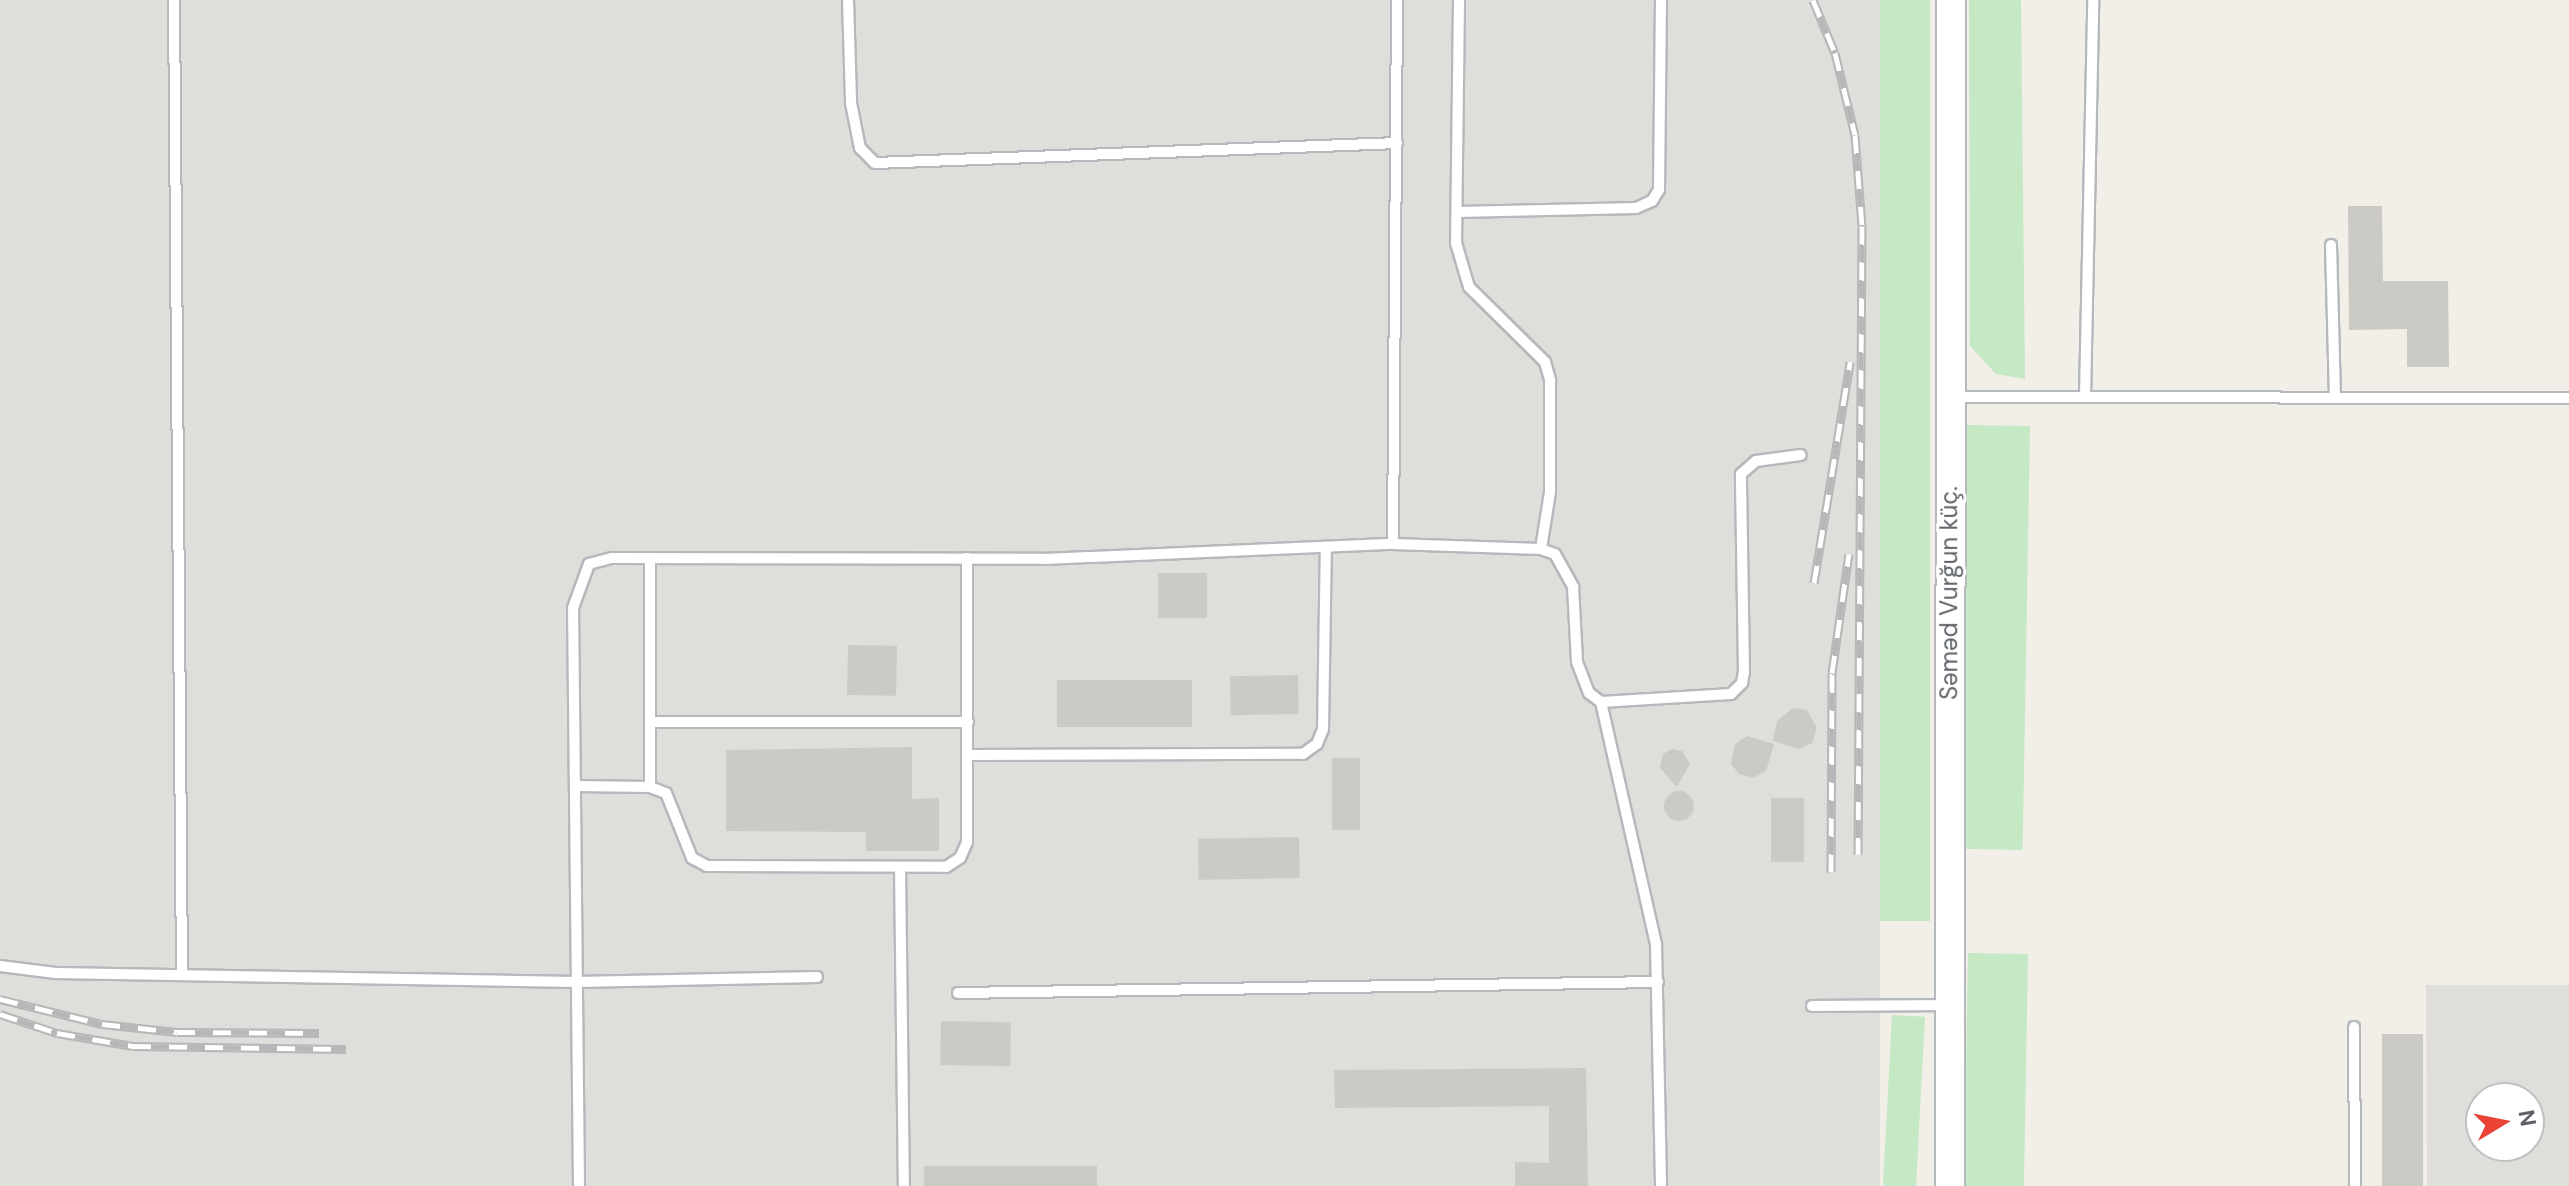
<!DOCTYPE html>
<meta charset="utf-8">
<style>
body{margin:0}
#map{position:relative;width:2569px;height:1186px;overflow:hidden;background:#f1efe8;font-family:"DM Sans",sans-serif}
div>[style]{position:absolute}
.industrial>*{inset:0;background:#e0deda;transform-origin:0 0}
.green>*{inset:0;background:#c5e8c5;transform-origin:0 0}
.building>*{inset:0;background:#cccac5;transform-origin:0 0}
.round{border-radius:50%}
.roads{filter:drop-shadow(2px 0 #b5b8bc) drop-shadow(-2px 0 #b5b8bc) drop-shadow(0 2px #b5b8bc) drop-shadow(0 -2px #b5b8bc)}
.lane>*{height:10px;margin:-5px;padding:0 5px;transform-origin:5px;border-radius:5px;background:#fff}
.secondary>*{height:28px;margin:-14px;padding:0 14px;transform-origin:14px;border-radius:14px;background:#fff}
.rail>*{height:9px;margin-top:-4.5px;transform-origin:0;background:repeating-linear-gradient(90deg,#fff 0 18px,#b6b7b8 0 36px);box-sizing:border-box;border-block:2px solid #b6b7b8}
span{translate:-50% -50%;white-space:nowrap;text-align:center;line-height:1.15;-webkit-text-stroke:6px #fff;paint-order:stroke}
.street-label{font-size:24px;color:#5f6368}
.north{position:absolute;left:2465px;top:1082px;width:80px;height:80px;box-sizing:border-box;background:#fff;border:2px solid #bfc1c3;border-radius:50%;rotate:80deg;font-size:22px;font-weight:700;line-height:32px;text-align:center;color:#5f6368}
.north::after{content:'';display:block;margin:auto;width:28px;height:36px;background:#ea4335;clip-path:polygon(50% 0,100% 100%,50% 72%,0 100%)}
</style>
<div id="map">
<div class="industrial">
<i style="left:0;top:0;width:1880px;height:1186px"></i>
<i style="clip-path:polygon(evenodd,2426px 985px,2569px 985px,2569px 1186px,2427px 1186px,2426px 985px,2481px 1098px,2529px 1098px,2529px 1146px,2481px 1146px,2481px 1098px)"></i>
</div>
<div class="green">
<i style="left:1880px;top:0;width:50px;height:921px"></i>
<i style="clip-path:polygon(1969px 0,2021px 0,2025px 379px,1996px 374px,1970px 346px)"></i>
<i style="left:2030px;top:426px;width:424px;height:63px;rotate:91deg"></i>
<i style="left:1968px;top:953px;width:60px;height:233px;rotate:1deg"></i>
<i style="left:1892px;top:1015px;width:33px;height:171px;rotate:3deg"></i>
</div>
<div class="building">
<i style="clip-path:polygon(2348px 206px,2382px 206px,2383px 281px,2448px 281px,2449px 367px,2407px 367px,2407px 329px,2349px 330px)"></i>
<i style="left:1158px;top:573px;width:49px;height:45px"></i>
<i style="left:848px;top:645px;width:49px;height:50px;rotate:1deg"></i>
<i style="left:1298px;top:675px;width:39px;height:68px;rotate:89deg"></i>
<i style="left:1057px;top:680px;width:135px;height:47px"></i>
<i style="clip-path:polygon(1793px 708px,1807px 710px,1817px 728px,1812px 743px,1799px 749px,1773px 741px,1777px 721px)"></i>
<i style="clip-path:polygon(1747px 736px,1774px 744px,1766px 771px,1753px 778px,1739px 774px,1731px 764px,1735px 744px)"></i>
<i style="clip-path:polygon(912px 747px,912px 799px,939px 798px,939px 851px,866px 851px,866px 832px,726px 831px,726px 750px)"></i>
<i style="clip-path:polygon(1672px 749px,1682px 751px,1690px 764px,1677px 787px,1660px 768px,1663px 754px)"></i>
<i style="left:1332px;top:758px;width:28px;height:72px"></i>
<i class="round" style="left:1664px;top:791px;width:30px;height:30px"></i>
<i style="left:1771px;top:798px;width:33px;height:64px"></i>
<i style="left:1299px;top:837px;width:41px;height:101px;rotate:89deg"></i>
<i style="left:941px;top:1021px;width:70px;height:44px;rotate:1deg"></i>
<i style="left:2382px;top:1034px;width:41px;height:152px"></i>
<i style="clip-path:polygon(1586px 1068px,1588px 1186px,1515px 1186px,1515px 1162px,1549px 1163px,1549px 1106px,1335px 1108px,1334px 1070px)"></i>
<i style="left:924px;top:1166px;width:173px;height:20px"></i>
</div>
<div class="roads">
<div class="lane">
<i style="left:174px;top:0;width:975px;rotate:89.53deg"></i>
<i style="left:848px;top:0;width:103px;rotate:88.3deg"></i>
<i style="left:851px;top:103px;width:46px;rotate:78.7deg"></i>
<i style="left:860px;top:148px;width:21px;rotate:45deg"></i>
<i style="left:875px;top:163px;width:522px;rotate:-2.19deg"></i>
<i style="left:1397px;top:0;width:544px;rotate:90.42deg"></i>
<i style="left:1393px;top:544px;width:148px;rotate:1.9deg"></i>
<i style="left:1541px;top:549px;width:15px;rotate:20deg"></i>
<i style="left:1555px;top:554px;width:38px;rotate:61deg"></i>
<i style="left:1573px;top:587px;width:75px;rotate:86.9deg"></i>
<i style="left:1577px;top:662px;width:33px;rotate:69deg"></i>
<i style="left:1589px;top:693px;width:15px;rotate:37deg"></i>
<i style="left:1601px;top:702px;width:130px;rotate:-3.5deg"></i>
<i style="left:1731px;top:694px;width:16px;rotate:-45deg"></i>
<i style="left:1742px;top:683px;width:11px;rotate:-80deg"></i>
<i style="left:1744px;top:672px;width:198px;rotate:-90.9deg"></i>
<i style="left:1741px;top:474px;width:20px;rotate:-41deg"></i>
<i style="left:1756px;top:461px;width:45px;rotate:-7.6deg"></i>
<i style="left:1459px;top:0;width:243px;rotate:90.7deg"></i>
<i style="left:1456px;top:243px;width:46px;rotate:73.5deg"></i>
<i style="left:1469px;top:287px;width:107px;rotate:44.6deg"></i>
<i style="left:1545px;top:362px;width:19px;rotate:74deg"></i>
<i style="left:1550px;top:380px;width:112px;rotate:90deg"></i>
<i style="left:1550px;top:492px;width:58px;rotate:99deg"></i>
<i style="left:1457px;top:212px;width:179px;rotate:-1.3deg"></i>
<i style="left:1636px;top:208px;width:17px;rotate:-24deg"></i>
<i style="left:1652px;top:201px;width:13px;rotate:-58deg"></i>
<i style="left:1659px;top:190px;width:190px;rotate:-89.4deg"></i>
<i style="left:2331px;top:245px;width:153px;rotate:88.5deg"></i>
<i style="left:1954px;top:397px;width:615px;rotate:0.09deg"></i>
<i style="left:2085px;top:397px;width:397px;rotate:-88.8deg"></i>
<i style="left:650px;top:559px;width:228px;rotate:90deg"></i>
<i style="left:1601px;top:702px;width:249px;rotate:77.2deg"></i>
<i style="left:1656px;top:945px;width:241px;rotate:88.8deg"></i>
<i style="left:650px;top:722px;width:318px"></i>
<i style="left:969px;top:755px;width:334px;rotate:-0.2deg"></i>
<i style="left:1303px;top:754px;width:17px;rotate:-36deg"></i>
<i style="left:1317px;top:744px;width:16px;rotate:-68deg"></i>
<i style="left:1323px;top:729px;width:182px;rotate:-89.1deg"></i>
<i style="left:575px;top:786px;width:75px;rotate:0.8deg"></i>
<i style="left:650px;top:787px;width:17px;rotate:21deg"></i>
<i style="left:666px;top:793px;width:70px;rotate:68.2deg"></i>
<i style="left:692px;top:858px;width:17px;rotate:28deg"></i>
<i style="left:707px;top:866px;width:239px;rotate:0.2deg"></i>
<i style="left:946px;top:867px;width:17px;rotate:-33deg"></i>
<i style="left:960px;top:858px;width:17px;rotate:-66deg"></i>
<i style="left:967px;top:842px;width:284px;rotate:-90deg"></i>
<i style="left:900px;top:868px;width:318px;rotate:89.3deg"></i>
<i style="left:0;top:966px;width:56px;rotate:7.1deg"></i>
<i style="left:56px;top:973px;width:521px;rotate:0.99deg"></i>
<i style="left:577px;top:982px;width:240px;rotate:-1.2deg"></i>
<i style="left:958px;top:993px;width:700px;rotate:-0.9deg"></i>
<i style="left:1812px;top:1006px;width:136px;rotate:-0.4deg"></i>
<i style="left:2354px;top:1027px;width:159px;rotate:89.6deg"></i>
<i style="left:579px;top:1186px;width:578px;rotate:-90.59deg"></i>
<i style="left:573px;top:608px;width:47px;rotate:-70deg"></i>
<i style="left:589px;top:564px;width:24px;rotate:-15deg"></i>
<i style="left:612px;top:558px;width:432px;rotate:0.1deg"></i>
<i style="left:1044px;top:559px;width:349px;rotate:-2.5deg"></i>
</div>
<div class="secondary">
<i style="left:1950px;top:1186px;width:1186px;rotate:-89.95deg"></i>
</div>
</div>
<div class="rail">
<i style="left:1813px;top:0;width:57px;rotate:67.5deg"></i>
<i style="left:1835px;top:53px;width:84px;rotate:76.3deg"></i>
<i style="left:1855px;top:135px;width:91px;rotate:85.6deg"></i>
<i style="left:1862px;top:226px;width:628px;rotate:90.36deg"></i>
<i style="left:1814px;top:583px;width:224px;rotate:-80.7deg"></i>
<i style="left:1831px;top:872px;width:199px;rotate:-89.7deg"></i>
<i style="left:1832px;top:673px;width:120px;rotate:-81.9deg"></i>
<i style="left:0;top:999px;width:105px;rotate:13.8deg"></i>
<i style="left:102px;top:1024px;width:75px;rotate:6.1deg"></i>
<i style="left:177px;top:1032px;width:142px;rotate:0.4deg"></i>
<i style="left:0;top:1014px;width:60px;rotate:18.4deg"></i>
<i style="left:57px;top:1033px;width:77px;rotate:9.7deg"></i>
<i style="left:133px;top:1046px;width:213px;rotate:0.8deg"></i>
</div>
<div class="street-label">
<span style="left:1949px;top:593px;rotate:-90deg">Səməd Vurğun küç.</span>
</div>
<div class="north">N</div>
</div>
